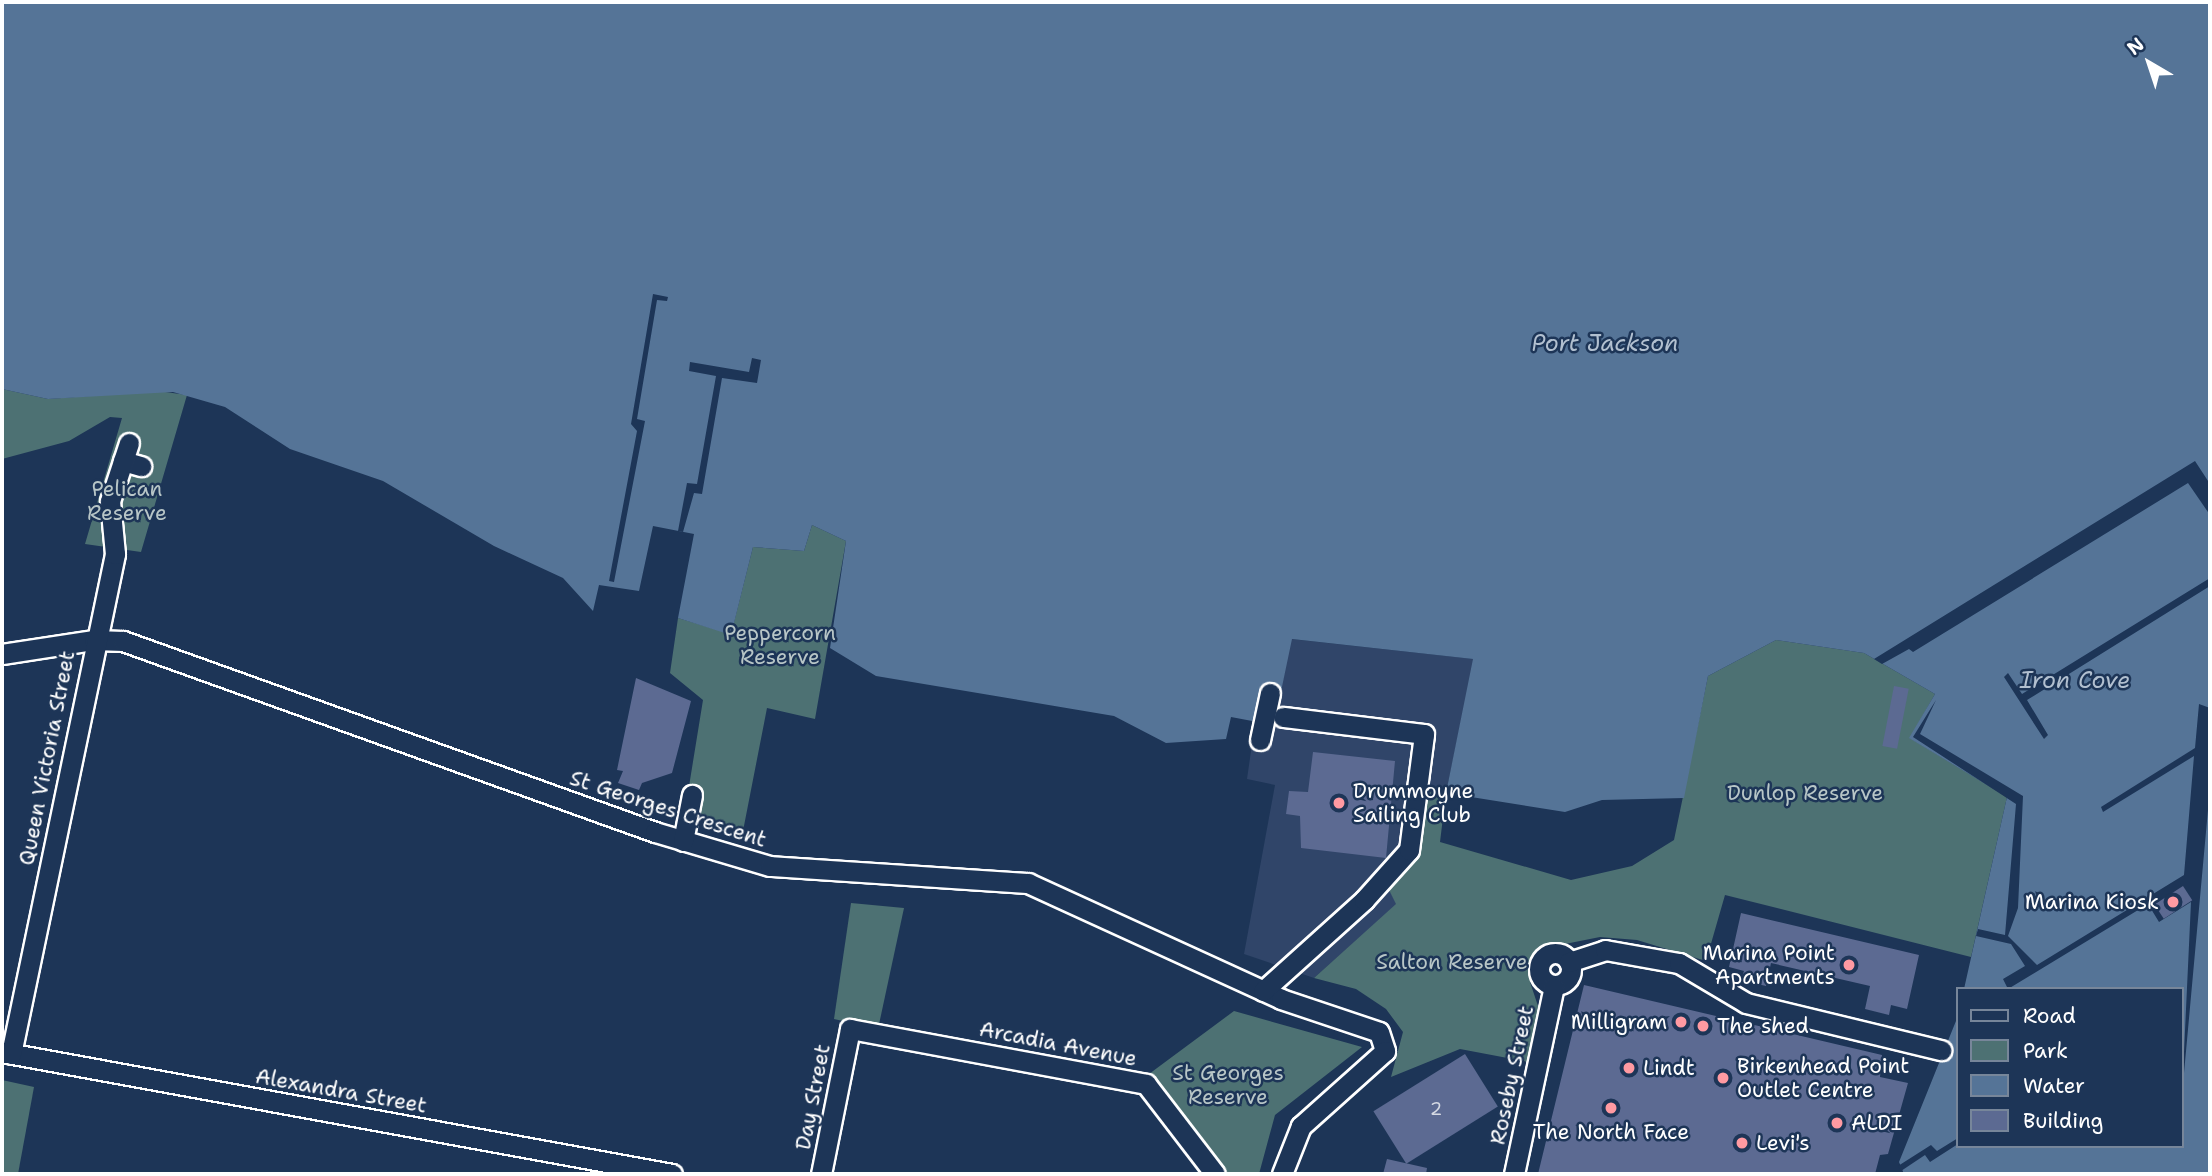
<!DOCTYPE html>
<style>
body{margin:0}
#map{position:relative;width:2212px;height:1176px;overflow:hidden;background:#1d3557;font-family:"Shantell Sans",sans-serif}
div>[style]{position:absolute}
.built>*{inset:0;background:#304569}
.green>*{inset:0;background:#4d7173}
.water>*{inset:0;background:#557497}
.pier>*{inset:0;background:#1d3557}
.building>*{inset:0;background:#5c6a92;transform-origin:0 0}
.roads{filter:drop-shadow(2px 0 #fff) drop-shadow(-2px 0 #fff) drop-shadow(0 2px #fff) drop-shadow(0 -2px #fff)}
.minor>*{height:19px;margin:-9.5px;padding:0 9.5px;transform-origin:9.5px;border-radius:9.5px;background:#1d3557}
.minor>.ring{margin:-9.5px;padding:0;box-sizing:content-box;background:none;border:19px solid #1d3557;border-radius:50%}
.dots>*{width:19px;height:19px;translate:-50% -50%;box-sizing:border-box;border:4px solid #1d3557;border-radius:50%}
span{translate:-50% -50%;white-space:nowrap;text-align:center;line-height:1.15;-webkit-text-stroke:5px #1d3557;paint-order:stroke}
.number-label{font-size:18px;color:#d6dae4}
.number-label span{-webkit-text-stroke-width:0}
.park-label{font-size:21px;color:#b8c6c7}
.street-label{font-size:21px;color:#fff}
.poi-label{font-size:21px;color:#fff}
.left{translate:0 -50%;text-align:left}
.right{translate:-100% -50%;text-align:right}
.water-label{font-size:23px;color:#b2c0d0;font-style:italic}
.frame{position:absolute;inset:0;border:4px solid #fff;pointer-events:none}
.legend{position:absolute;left:1956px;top:987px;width:228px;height:161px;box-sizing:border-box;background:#1d3557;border:2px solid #77869a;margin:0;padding:9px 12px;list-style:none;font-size:21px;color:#fff}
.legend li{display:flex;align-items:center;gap:14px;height:35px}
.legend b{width:35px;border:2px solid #77869a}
.north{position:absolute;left:2114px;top:28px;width:70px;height:70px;-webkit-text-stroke:5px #1d3557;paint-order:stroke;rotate:321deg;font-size:19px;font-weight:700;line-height:28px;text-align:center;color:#fff}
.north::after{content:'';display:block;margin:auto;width:24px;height:32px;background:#fff;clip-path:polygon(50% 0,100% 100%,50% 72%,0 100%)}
</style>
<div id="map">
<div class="built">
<i style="clip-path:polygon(1291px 639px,1474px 659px,1446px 793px,1427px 792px,1419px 848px,1410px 867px,1387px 886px,1397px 904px,1314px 978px,1244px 954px,1275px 785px,1247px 779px,1255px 723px,1274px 725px)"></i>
</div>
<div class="green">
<i style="clip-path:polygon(2px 389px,48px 399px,158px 391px,187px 395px,141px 552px,85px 544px,122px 418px,110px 417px,69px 441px,2px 459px)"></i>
<i style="clip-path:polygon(812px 525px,846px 541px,815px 719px,767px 708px,743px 831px,685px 811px,703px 700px,670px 673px,678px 618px,731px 634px,753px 547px,804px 551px)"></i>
<i style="clip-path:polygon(1776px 640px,1864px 653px,1935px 694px,1910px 738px,2007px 797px,1971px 957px,1725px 895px,1706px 961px,1637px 940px,1600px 937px,1540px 949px,1531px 961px,1530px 982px,1540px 1012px,1528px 1062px,1460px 1049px,1391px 1077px,1403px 1032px,1386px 1009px,1356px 989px,1314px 978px,1396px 904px,1387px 886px,1410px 867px,1419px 848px,1427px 792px,1446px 793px,1440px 842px,1571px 880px,1632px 866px,1674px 840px,1708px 676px)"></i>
<i style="clip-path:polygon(851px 903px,904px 908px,878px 1029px,834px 1019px)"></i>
<i style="clip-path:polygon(1234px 1011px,1362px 1047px,1275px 1115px,1259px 1174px,1224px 1174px,1149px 1074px)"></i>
<i style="clip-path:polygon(2px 1080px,34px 1087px,18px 1174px,2px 1174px)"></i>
</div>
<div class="water">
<i style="clip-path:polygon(2px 2px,2210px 2px,2210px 1174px,1904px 1174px,1899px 1162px,1958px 1016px,1958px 1146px,2182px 1146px,2182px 989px,1964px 989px,2007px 797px,1909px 738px,1935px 694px,1864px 653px,1776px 640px,1708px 676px,1684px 798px,1602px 800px,1565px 812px,1446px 793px,1473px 659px,1292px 639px,1274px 725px,1231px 717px,1226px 739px,1166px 743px,1114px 716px,876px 676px,830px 648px,846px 541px,812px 525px,804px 551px,753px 547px,731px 635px,678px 618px,694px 534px,653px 526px,639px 591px,599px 585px,593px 611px,563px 578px,494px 546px,383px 481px,290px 449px,225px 407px,173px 392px,48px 399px,2px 389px)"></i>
</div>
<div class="pier">
<i style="clip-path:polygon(653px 294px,668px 297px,667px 301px,657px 300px,637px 419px,645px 421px,614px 582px,609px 581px,637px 431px,631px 424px)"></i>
<i style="clip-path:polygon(752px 358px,761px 360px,757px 383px,722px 378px,702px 494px,694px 493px,683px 532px,678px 531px,687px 483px,697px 484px,716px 376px,689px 371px,690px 362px,749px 372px)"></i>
<i style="clip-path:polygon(2195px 461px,2210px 484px,2210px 515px,2188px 483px,1913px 652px,1909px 649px,1882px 664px,1874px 659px)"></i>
<i style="clip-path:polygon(2210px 578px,2210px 586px,2027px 700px,2048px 735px,2044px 739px,2004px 677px,2008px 673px,2022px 694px)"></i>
<i style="clip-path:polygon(1936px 700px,1920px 734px,2023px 796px,2018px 908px,2008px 936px,2037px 965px,2184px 875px,2194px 756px,2103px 812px,2101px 807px,2195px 748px,2199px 704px,2210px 708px,2210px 788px,2182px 1095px,2191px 902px,2159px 922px,2148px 904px,2008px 989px,2003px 979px,2025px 966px,2011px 944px,1976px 936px,1978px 929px,2005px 935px,2016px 804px,1913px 737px)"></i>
<i style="clip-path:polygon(1958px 1138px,1958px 1144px,1930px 1162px,1925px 1155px,1901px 1171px,1898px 1166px,1931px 1145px,1937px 1151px)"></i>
</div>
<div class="building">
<i style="clip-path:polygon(636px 678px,691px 701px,672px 773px,642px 783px,639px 790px,618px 783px,623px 771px,617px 770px)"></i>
<i style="left:1894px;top:686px;width:15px;height:61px;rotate:11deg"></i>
<i style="clip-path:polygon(1313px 752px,1395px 761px,1386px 858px,1301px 848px,1300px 816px,1286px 814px,1289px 791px,1308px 792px)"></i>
<i style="left:2183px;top:886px;width:17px;height:34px;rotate:57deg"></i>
<i style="clip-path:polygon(1741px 913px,1919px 955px,1907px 1009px,1891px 1005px,1889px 1015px,1865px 1009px,1870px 986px,1771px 963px,1766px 986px,1741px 980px,1744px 971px,1729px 967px)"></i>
<i style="clip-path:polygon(1584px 985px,1882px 1055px,1880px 1077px,1908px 1083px,1888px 1154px,1880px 1155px,1875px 1174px,1538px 1174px)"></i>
<i style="left:1465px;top:1054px;width:62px;height:108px;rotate:58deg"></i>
<i style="clip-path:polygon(1387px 1159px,1427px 1168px,1426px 1174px,1383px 1174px)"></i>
</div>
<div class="roads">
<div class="minor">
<i style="left:123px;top:461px;width:19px;rotate:16deg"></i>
<i style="left:2px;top:654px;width:93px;rotate:-8.7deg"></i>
<i style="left:94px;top:640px;width:29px;rotate:2deg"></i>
<i style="left:123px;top:641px;width:565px;rotate:19.75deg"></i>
<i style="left:655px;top:832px;width:120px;rotate:16.5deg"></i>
<i style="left:770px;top:866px;width:259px;rotate:3.8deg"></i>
<i style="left:1028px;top:883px;width:278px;rotate:24.6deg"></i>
<i style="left:1281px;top:999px;width:103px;rotate:18.6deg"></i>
<i style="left:1379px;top:1032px;width:20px;rotate:72deg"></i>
<i style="left:1385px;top:1051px;width:113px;rotate:138.2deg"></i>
<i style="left:1301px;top:1126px;width:52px;rotate:111.6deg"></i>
<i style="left:1260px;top:740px;width:48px;rotate:-78deg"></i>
<i style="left:683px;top:841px;width:47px;rotate:-78.9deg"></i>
<i class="ring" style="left:1539px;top:953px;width:13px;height:13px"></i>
<i style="left:1569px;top:962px;width:38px;rotate:-18deg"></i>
<i style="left:1605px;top:950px;width:75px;rotate:10deg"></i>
<i style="left:1679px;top:963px;width:78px;rotate:30.8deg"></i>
<i style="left:1746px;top:1003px;width:201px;rotate:13.6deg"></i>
<i style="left:1263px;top:991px;width:136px;rotate:-42deg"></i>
<i style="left:1364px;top:900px;width:67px;rotate:-48deg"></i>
<i style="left:1409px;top:850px;width:117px;rotate:-82.6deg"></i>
<i style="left:1424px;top:734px;width:142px;rotate:-173.1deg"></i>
<i style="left:2px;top:1052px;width:681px;rotate:10.32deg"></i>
<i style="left:11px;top:1054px;width:511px;rotate:-78.25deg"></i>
<i style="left:115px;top:554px;width:53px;rotate:-95.4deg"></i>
<i style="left:110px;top:501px;width:61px;rotate:-71.9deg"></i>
<i style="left:821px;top:1174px;width:148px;rotate:-78.7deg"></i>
<i style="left:850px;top:1029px;width:301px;rotate:10.5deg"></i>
<i style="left:1146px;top:1084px;width:113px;rotate:52.5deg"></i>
<i style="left:1514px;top:1174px;width:192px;rotate:-78deg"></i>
</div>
</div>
<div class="dots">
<i style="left:1339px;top:803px;background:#ff9aa2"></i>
<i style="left:2173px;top:902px;background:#ff9aa2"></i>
<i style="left:1849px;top:965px;background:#ff9aa2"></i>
<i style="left:1681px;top:1022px;background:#ff9aa2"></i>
<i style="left:1703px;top:1026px;background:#ff9aa2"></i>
<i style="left:1629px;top:1068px;background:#ff9aa2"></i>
<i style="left:1723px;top:1078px;background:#ff9aa2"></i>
<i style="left:1611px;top:1108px;background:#ff9aa2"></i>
<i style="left:1837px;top:1123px;background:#ff9aa2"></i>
<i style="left:1742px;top:1143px;background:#ff9aa2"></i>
</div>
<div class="number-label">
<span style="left:1436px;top:1109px">2</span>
</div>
<div class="park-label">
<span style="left:127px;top:501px">Pelican<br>Reserve</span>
<span style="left:780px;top:645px">Peppercorn<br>Reserve</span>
<span style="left:1805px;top:793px">Dunlop Reserve</span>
<span style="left:1452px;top:962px">Salton Reserve</span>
<span style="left:1228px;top:1085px">St Georges<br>Reserve</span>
</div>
<div class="street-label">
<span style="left:47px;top:758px;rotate:-79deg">Queen Victoria Street</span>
<span style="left:668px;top:809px;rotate:18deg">St Georges Crescent</span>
<span style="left:1058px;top:1044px;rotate:11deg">Arcadia Avenue</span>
<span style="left:1512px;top:1075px;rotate:-78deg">Roseby Street</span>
<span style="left:341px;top:1091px;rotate:10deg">Alexandra Street</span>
<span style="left:813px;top:1097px;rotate:-79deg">Day Street</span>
</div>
<div class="poi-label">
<span class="left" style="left:1353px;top:803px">Drummoyne<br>Sailing Club</span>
<span class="right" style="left:2159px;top:902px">Marina Kiosk</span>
<span class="right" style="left:1835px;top:965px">Marina Point<br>Apartments</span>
<span class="right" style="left:1667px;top:1022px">Milligram</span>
<span class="left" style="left:1717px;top:1026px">The shed</span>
<span class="left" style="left:1737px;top:1078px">Birkenhead Point<br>Outlet Centre</span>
<span class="left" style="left:1643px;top:1068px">Lindt</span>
<span class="left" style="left:1851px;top:1123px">ALDI</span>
<span style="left:1611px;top:1132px">The North Face</span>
<span class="left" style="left:1756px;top:1143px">Levi's</span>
</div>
<div class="water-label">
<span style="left:1605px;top:343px">Port Jackson</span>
<span style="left:2075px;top:680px">Iron Cove</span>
</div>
<div class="frame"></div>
<ul class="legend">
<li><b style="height:9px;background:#1d3557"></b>Road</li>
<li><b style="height:19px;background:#4d7173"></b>Park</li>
<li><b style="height:19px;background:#557497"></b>Water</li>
<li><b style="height:19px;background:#5c6a92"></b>Building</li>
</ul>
<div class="north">N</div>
</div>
